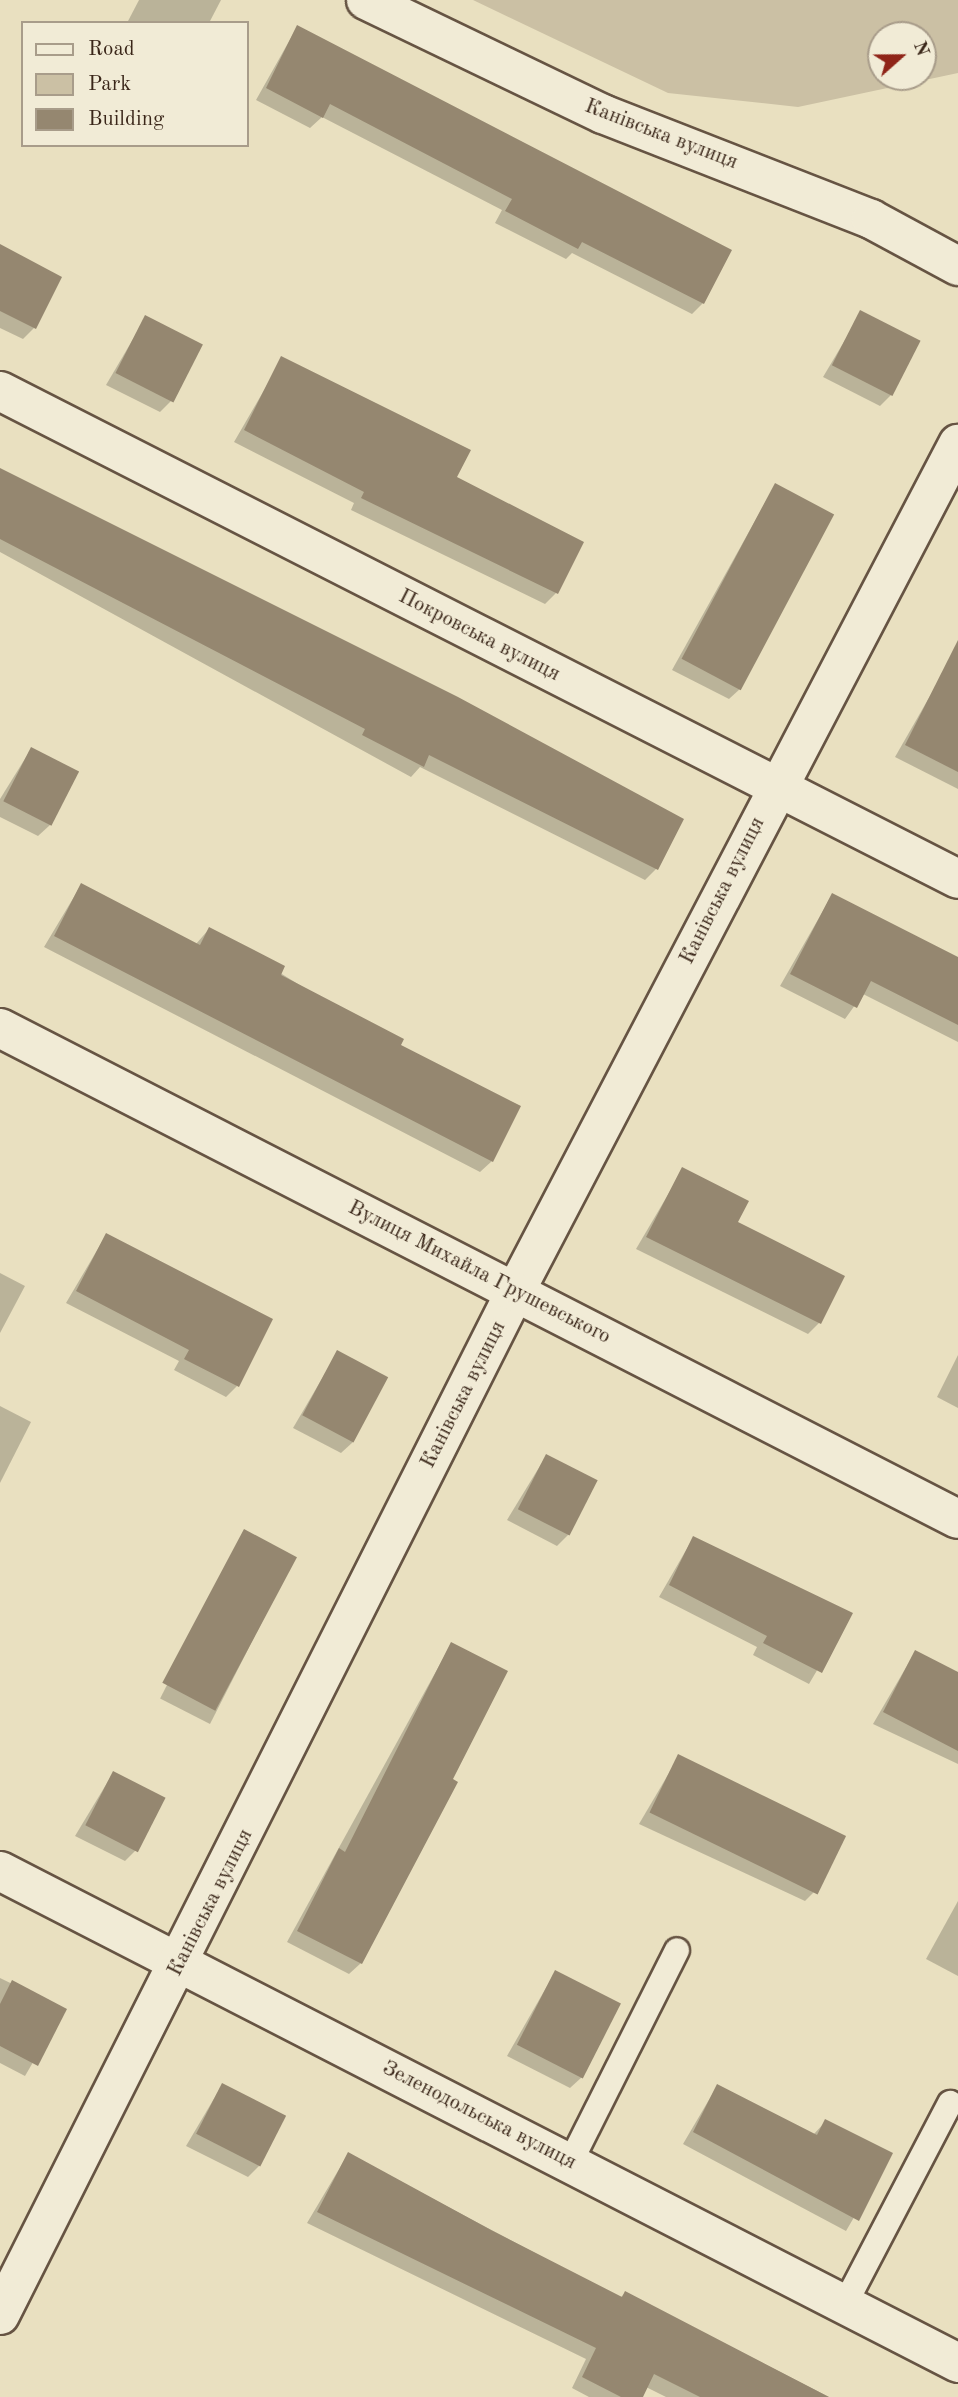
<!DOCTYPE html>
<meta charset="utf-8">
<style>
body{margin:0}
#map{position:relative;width:958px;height:2397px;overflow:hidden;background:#e9e0c0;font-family:"Old Standard TT",serif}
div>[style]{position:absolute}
.green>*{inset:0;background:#cbc0a4}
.shadow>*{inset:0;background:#0003;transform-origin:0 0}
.building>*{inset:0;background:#958770;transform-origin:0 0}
.roads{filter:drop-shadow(2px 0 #665443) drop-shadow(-2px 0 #665443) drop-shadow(0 2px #665443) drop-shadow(0 -2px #665443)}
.service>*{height:24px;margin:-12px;padding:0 12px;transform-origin:12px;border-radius:12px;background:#f1ebd6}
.minor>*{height:38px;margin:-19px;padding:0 19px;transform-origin:19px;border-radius:19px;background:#f1ebd6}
.tertiary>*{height:38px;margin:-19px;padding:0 19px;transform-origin:19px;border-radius:19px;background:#f1ebd6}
span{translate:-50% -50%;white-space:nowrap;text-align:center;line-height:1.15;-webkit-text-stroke:5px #f1ebd6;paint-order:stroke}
.street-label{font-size:21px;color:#3a2619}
.legend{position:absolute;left:21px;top:21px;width:228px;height:126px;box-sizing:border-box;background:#f1ebd6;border:2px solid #a89c8a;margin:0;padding:9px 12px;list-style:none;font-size:21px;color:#3a2619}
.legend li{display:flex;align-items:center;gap:14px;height:35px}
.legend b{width:35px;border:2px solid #a89c8a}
.north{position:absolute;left:867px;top:21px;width:70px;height:70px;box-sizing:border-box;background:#f1ebd6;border:2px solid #a89c8a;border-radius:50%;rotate:69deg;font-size:19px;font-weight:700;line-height:28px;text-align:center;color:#3a2619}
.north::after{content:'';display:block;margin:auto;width:24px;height:32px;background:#8f2418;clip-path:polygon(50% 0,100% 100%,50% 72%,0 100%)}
</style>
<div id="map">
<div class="green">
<i style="clip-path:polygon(evenodd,473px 0,958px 0,958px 73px,798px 107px,668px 93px,473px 0,881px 35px,923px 35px,923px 77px,881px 77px,881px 35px)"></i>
</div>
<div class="shadow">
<i style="clip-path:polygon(139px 0,221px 0,209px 23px,127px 23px)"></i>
<i style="clip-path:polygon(297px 27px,703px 303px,692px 314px,572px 253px,566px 259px,495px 223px,502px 210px,322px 117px,310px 128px,256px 100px)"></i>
<i style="clip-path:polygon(0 246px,34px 328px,23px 339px,0 328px)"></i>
<i style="clip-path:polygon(861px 313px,891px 395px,880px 406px,823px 377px)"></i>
<i style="clip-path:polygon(146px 317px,171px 401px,160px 412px,106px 385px)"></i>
<i style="clip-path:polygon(282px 359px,454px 478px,556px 593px,545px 604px,351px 510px,354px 503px,234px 442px)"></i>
<i style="clip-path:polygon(0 470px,681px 820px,656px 869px,645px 880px,420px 767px,411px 777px,0 552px)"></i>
<i style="clip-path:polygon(775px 485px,741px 688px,729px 699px,672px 670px)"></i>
<i style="clip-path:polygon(938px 682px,958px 693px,958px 789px,895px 757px)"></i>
<i style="clip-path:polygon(31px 749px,50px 825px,38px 836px,0 817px,0 799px)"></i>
<i style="clip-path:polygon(81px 885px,196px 944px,209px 929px,398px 1046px,492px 1161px,480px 1172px,44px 947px)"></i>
<i style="clip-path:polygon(832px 895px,958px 958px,958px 1042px,863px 994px,845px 1019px,780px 986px)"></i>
<i style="clip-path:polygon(683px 1169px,820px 1322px,808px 1334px,636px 1249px)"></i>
<i style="clip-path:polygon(106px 1235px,237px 1386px,226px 1397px,174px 1370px,179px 1361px,66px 1303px)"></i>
<i style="clip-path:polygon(0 1273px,25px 1286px,0 1333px)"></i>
<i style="clip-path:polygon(337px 1353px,353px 1442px,341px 1453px,293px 1428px)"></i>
<i style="clip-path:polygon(958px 1355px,958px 1408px,937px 1397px)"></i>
<i style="clip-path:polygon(0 1406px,31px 1422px,0 1483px)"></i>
<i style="clip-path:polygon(546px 1456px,568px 1535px,557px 1546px,507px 1520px)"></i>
<i style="left:245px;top:1532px;width:56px;height:187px;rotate:27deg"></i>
<i style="clip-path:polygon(693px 1538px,850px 1614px,809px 1684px,753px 1655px,757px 1647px,659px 1597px)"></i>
<i style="clip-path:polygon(451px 1644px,361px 1963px,349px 1974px,287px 1942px)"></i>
<i style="clip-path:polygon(915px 1652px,958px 1674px,958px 1764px,873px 1724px)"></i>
<i style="clip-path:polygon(679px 1756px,816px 1890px,805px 1901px,639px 1824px)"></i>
<i style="clip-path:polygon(113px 1773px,136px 1850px,125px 1861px,75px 1836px)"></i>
<i style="clip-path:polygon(958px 1901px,958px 1976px,926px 1959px)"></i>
<i style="clip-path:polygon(555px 1972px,582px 2077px,570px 2088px,507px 2056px)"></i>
<i style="clip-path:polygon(0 1978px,64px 2009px,25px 2076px,0 2063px)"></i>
<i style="clip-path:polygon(222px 2085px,259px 2166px,248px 2177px,186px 2146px)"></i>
<i style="clip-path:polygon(717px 2086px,813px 2135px,826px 2121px,891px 2154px,846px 2231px,683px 2144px)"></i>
<i style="clip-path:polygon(348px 2154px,620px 2298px,625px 2293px,829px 2397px,666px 2397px,646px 2387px,641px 2397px,589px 2397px,572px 2388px,586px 2359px,307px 2223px)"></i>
</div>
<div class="building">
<i style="clip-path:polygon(297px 25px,732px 250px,704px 304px,582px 242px,578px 249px,505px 211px,512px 199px,330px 104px,323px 118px,266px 88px)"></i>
<i style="clip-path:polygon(0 244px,62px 277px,36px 329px,0 311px)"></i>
<i style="left:860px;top:310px;width:68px;height:62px;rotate:27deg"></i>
<i style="left:145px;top:315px;width:65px;height:65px;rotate:27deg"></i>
<i style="clip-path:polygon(281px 356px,471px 450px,457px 477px,584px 542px,558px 594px,361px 498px,364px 492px,244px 430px)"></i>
<i style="clip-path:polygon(0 468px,458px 697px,684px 819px,658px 870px,429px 755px,424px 767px,362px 735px,365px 729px,0 539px)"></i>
<i style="left:775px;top:483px;width:67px;height:199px;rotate:28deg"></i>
<i style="clip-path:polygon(958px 640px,958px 772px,905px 745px)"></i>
<i style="left:31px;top:747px;width:54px;height:61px;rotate:27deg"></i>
<i style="clip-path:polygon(81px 883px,200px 945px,209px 927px,285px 966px,281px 975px,404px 1039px,401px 1045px,521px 1106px,493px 1162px,54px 936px)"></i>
<i style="clip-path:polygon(832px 893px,958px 957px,958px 1025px,871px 981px,857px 1008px,790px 974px)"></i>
<i style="clip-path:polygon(682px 1167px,749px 1201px,738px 1222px,845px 1276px,821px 1324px,646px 1237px)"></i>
<i style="clip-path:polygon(106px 1233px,273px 1319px,239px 1387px,184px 1359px,189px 1350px,76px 1291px)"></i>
<i style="left:337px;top:1350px;width:58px;height:74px;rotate:28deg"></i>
<i style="left:546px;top:1454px;width:58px;height:62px;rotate:27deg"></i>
<i style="left:244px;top:1529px;width:60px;height:174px;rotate:28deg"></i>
<i style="clip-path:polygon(693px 1536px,853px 1613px,822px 1673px,763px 1643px,767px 1636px,669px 1585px)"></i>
<i style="clip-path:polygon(451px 1642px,508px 1671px,453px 1779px,458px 1782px,362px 1964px,297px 1931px,339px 1848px,345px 1852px)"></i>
<i style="clip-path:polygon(915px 1650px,958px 1672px,958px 1751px,883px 1712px)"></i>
<i style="left:678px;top:1754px;width:187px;height:65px;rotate:26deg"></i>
<i style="left:113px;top:1771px;width:59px;height:61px;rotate:27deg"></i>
<i style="left:555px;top:1970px;width:74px;height:84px;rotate:27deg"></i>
<i style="clip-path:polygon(12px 1980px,67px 2009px,38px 2066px,0 2046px,0 2004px)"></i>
<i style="left:222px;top:2083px;width:72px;height:57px;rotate:27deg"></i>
<i style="clip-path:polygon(717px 2084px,817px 2135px,825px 2119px,893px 2153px,859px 2221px,693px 2132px)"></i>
<i style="clip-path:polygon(348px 2152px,491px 2230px,622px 2297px,625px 2291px,829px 2397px,700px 2397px,654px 2374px,643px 2397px,621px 2397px,582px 2377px,596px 2348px,317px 2212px)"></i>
</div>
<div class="roads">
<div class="service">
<i style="left:570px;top:2163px;width:238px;rotate:-63.3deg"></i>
<i style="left:845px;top:2304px;width:227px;rotate:-62.4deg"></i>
</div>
<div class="minor">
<i style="left:366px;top:0;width:263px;rotate:25.7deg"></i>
<i style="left:603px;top:114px;width:288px;rotate:21.4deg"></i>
<i style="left:871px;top:219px;width:99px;rotate:28.4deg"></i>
<i style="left:0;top:391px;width:1075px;rotate:26.99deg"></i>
<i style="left:0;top:1871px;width:1077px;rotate:27.18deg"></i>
<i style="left:0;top:2315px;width:1145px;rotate:-63.28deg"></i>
<i style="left:515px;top:1292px;width:957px;rotate:-62.42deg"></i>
</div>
<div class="tertiary">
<i style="left:0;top:1028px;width:1076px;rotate:27.14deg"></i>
</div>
</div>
<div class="street-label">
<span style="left:661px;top:135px;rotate:21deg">Канівська вулиця</span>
<span style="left:479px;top:636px;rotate:27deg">Покровська вулиця</span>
<span style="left:723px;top:891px;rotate:-63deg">Канівська вулиця</span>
<span style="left:479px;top:1273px;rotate:27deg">Вулиця Михайла Грушевського</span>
<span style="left:464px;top:1395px;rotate:-63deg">Канівська вулиця</span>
<span style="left:211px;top:1903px;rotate:-63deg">Канівська вулиця</span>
<span style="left:479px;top:2116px;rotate:27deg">Зеленодольська вулиця</span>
</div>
<ul class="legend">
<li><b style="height:9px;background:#f1ebd6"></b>Road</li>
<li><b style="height:19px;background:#cbc0a4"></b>Park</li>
<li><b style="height:19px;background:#958770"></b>Building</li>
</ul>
<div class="north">N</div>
</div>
